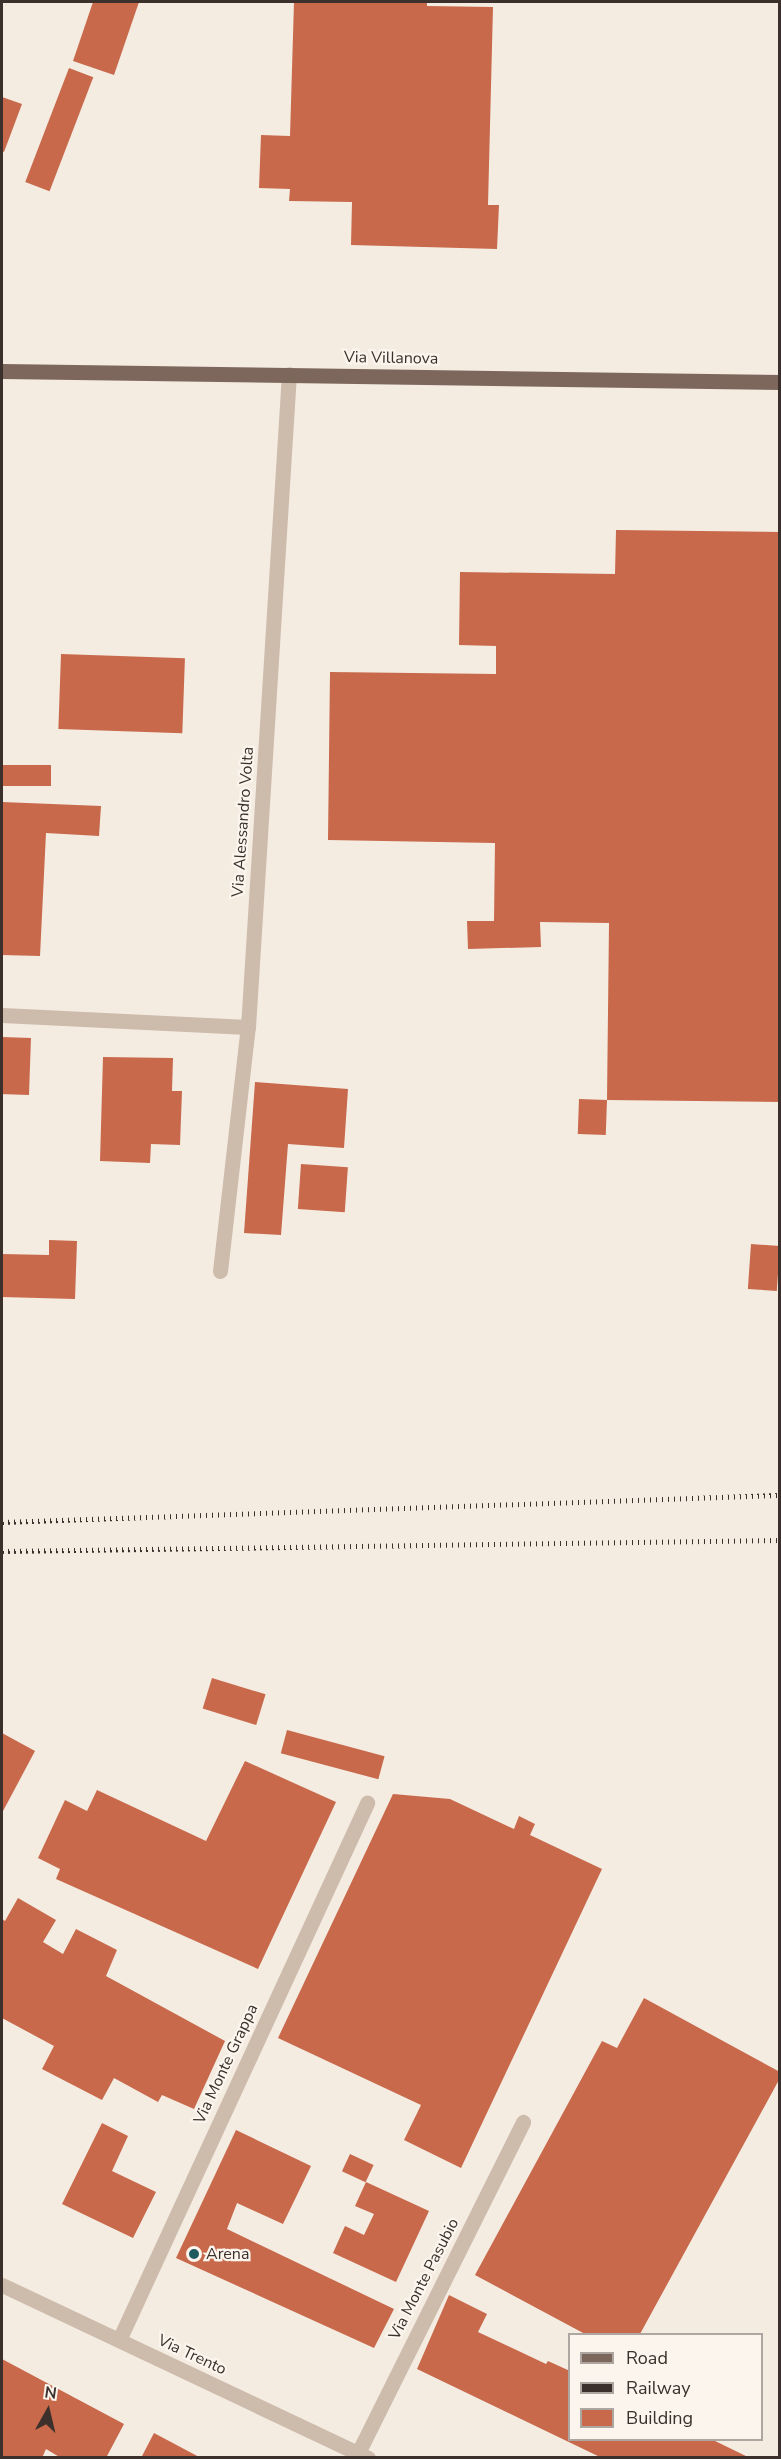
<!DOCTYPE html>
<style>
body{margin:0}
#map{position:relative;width:781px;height:2459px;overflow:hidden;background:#f4ebe1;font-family:"Nunito Sans",sans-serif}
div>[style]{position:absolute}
.building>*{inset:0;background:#c8694b;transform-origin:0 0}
.minor>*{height:15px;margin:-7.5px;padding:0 7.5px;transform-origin:7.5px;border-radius:7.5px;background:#cdbbac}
.major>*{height:15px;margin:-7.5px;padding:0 7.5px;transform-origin:7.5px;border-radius:7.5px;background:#7d675c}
.rail>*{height:4.5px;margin-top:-2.25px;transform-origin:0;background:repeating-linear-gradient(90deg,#3b302b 0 1.5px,transparent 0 6px)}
.dots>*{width:16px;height:16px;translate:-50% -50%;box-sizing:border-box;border:3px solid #fbf5ee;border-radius:50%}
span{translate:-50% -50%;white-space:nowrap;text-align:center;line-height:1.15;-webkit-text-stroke:4.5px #fbf5ee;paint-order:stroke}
.street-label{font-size:16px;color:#3b302b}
.poi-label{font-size:16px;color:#3b302b}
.left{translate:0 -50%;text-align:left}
.frame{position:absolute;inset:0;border:3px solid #3b302b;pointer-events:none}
.legend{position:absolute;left:568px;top:2333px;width:195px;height:108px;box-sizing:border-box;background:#fbf5ee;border:2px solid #aea6a0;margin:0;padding:8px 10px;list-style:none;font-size:18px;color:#3b302b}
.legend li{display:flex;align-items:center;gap:12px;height:30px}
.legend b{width:30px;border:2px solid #aea6a0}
.north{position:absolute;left:18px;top:2381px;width:60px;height:60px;-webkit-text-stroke:4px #fbf5ee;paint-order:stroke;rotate:8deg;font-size:16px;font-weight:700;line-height:24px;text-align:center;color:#3b302b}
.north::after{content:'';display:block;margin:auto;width:21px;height:27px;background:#3b302b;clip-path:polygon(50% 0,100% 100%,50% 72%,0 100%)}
</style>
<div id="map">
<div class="building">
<i style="clip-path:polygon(93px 2px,139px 2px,114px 75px,73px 61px)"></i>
<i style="clip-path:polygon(294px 2px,427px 2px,427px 6px,493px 7px,488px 205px,499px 205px,497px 249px,351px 245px,352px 202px,289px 201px,290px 189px,259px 188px,261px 135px,290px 136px)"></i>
<i style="left:69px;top:68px;width:26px;height:122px;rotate:21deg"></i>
<i style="clip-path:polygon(2px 97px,22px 104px,4px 152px,2px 151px)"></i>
<i style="clip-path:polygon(616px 530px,780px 532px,780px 1102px,607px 1100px,609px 923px,540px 922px,541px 947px,468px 949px,467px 921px,494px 921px,495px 843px,328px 840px,330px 672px,496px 674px,496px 646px,459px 645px,460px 572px,615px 574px)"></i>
<i style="left:61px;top:654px;width:124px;height:75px;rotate:2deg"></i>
<i style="left:51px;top:765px;width:21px;height:49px;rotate:90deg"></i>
<i style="clip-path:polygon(2px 802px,101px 806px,99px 836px,46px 833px,40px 956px,2px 955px)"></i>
<i style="left:2px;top:1037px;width:29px;height:57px;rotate:2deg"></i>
<i style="clip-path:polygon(103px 1057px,173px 1058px,172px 1091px,182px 1091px,180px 1145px,151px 1144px,150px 1163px,100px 1161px)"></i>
<i style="clip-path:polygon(255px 1082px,348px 1089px,344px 1148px,288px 1144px,281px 1235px,244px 1233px)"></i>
<i style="left:579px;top:1099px;width:28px;height:35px;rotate:2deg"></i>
<i style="left:301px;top:1164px;width:47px;height:45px;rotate:4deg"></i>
<i style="clip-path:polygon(49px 1240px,77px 1241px,75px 1299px,2px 1297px,2px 1254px,49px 1255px)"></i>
<i style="left:751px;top:1244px;width:29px;height:45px;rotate:4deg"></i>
<i style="left:212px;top:1678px;width:56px;height:32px;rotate:17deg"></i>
<i style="left:287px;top:1730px;width:101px;height:24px;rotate:15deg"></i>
<i style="clip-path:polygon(2px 1733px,35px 1751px,2px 1813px)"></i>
<i style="clip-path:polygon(245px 1761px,336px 1802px,258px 1969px,56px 1879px,60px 1869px,38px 1858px,65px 1800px,87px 1811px,97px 1790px,206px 1841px)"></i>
<i style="clip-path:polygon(393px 1794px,450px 1799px,514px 1829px,519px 1816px,535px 1824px,530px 1835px,602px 1869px,461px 2168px,404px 2140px,421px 2105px,278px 2038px)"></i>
<i style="clip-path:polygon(18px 1898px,56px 1920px,43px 1942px,63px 1954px,76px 1929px,117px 1950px,106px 1976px,225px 2041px,194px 2109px,162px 2095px,158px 2102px,114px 2078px,102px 2100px,42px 2069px,54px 2046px,2px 2018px,2px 1919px,5px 1921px)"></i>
<i style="clip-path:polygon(644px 1998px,780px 2072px,780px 2078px,640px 2334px,585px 2334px,475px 2275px,602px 2041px,617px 2048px)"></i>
<i style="clip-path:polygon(102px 2123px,128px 2136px,112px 2171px,156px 2192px,133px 2238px,62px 2204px)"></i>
<i style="clip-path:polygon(236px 2130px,311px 2166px,283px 2224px,237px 2203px,227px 2229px,394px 2309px,374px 2348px,176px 2258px)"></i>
<i style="left:350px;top:2154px;width:26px;height:19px;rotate:25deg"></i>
<i style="clip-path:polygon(366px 2182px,429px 2211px,396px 2282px,333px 2253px,345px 2226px,364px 2235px,374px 2214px,355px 2206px)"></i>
<i style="clip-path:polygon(449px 2295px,487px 2314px,478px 2332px,546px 2364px,548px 2361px,570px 2371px,570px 2440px,713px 2440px,750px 2458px,602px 2458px,417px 2369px)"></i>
<i style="clip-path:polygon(2px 2359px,124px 2424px,106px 2458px,61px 2458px,46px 2449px,42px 2458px,2px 2458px)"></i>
<i style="clip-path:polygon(154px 2433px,201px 2458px,141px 2458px)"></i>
</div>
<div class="minor">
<i style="left:2px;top:1015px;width:246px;rotate:2.8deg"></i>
<i style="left:220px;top:1271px;width:246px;rotate:-83.5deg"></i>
<i style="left:248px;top:1027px;width:654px;rotate:-86.41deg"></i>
<i style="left:2px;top:2285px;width:405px;rotate:25.3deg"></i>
<i style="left:119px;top:2340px;width:592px;rotate:-65.21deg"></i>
<i style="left:358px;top:2453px;width:370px;rotate:-63.5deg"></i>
</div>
<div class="major">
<i style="left:2px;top:371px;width:778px;rotate:0.81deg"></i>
</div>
<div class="rail">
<i style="left:2px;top:1522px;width:778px;rotate:-1.99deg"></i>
<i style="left:2px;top:1551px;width:778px;rotate:-0.81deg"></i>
</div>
<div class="dots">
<i style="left:194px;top:2254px;background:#1f5a5e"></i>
</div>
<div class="street-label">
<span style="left:391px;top:358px;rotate:1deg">Via Villanova</span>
<span style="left:243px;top:822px;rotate:-86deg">Via Alessandro Volta</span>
<span style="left:226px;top:2064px;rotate:-65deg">Via Monte Grappa</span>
<span style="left:424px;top:2279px;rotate:-63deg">Via Monte Pasubio</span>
<span style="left:192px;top:2355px;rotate:25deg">Via Trento</span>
</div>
<div class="poi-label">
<span class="left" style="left:206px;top:2254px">Arena</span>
</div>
<div class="frame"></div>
<ul class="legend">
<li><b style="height:8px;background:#7d675c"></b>Road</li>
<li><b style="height:8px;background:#3b302b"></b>Railway</li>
<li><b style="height:16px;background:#c8694b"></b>Building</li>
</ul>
<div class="north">N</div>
</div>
